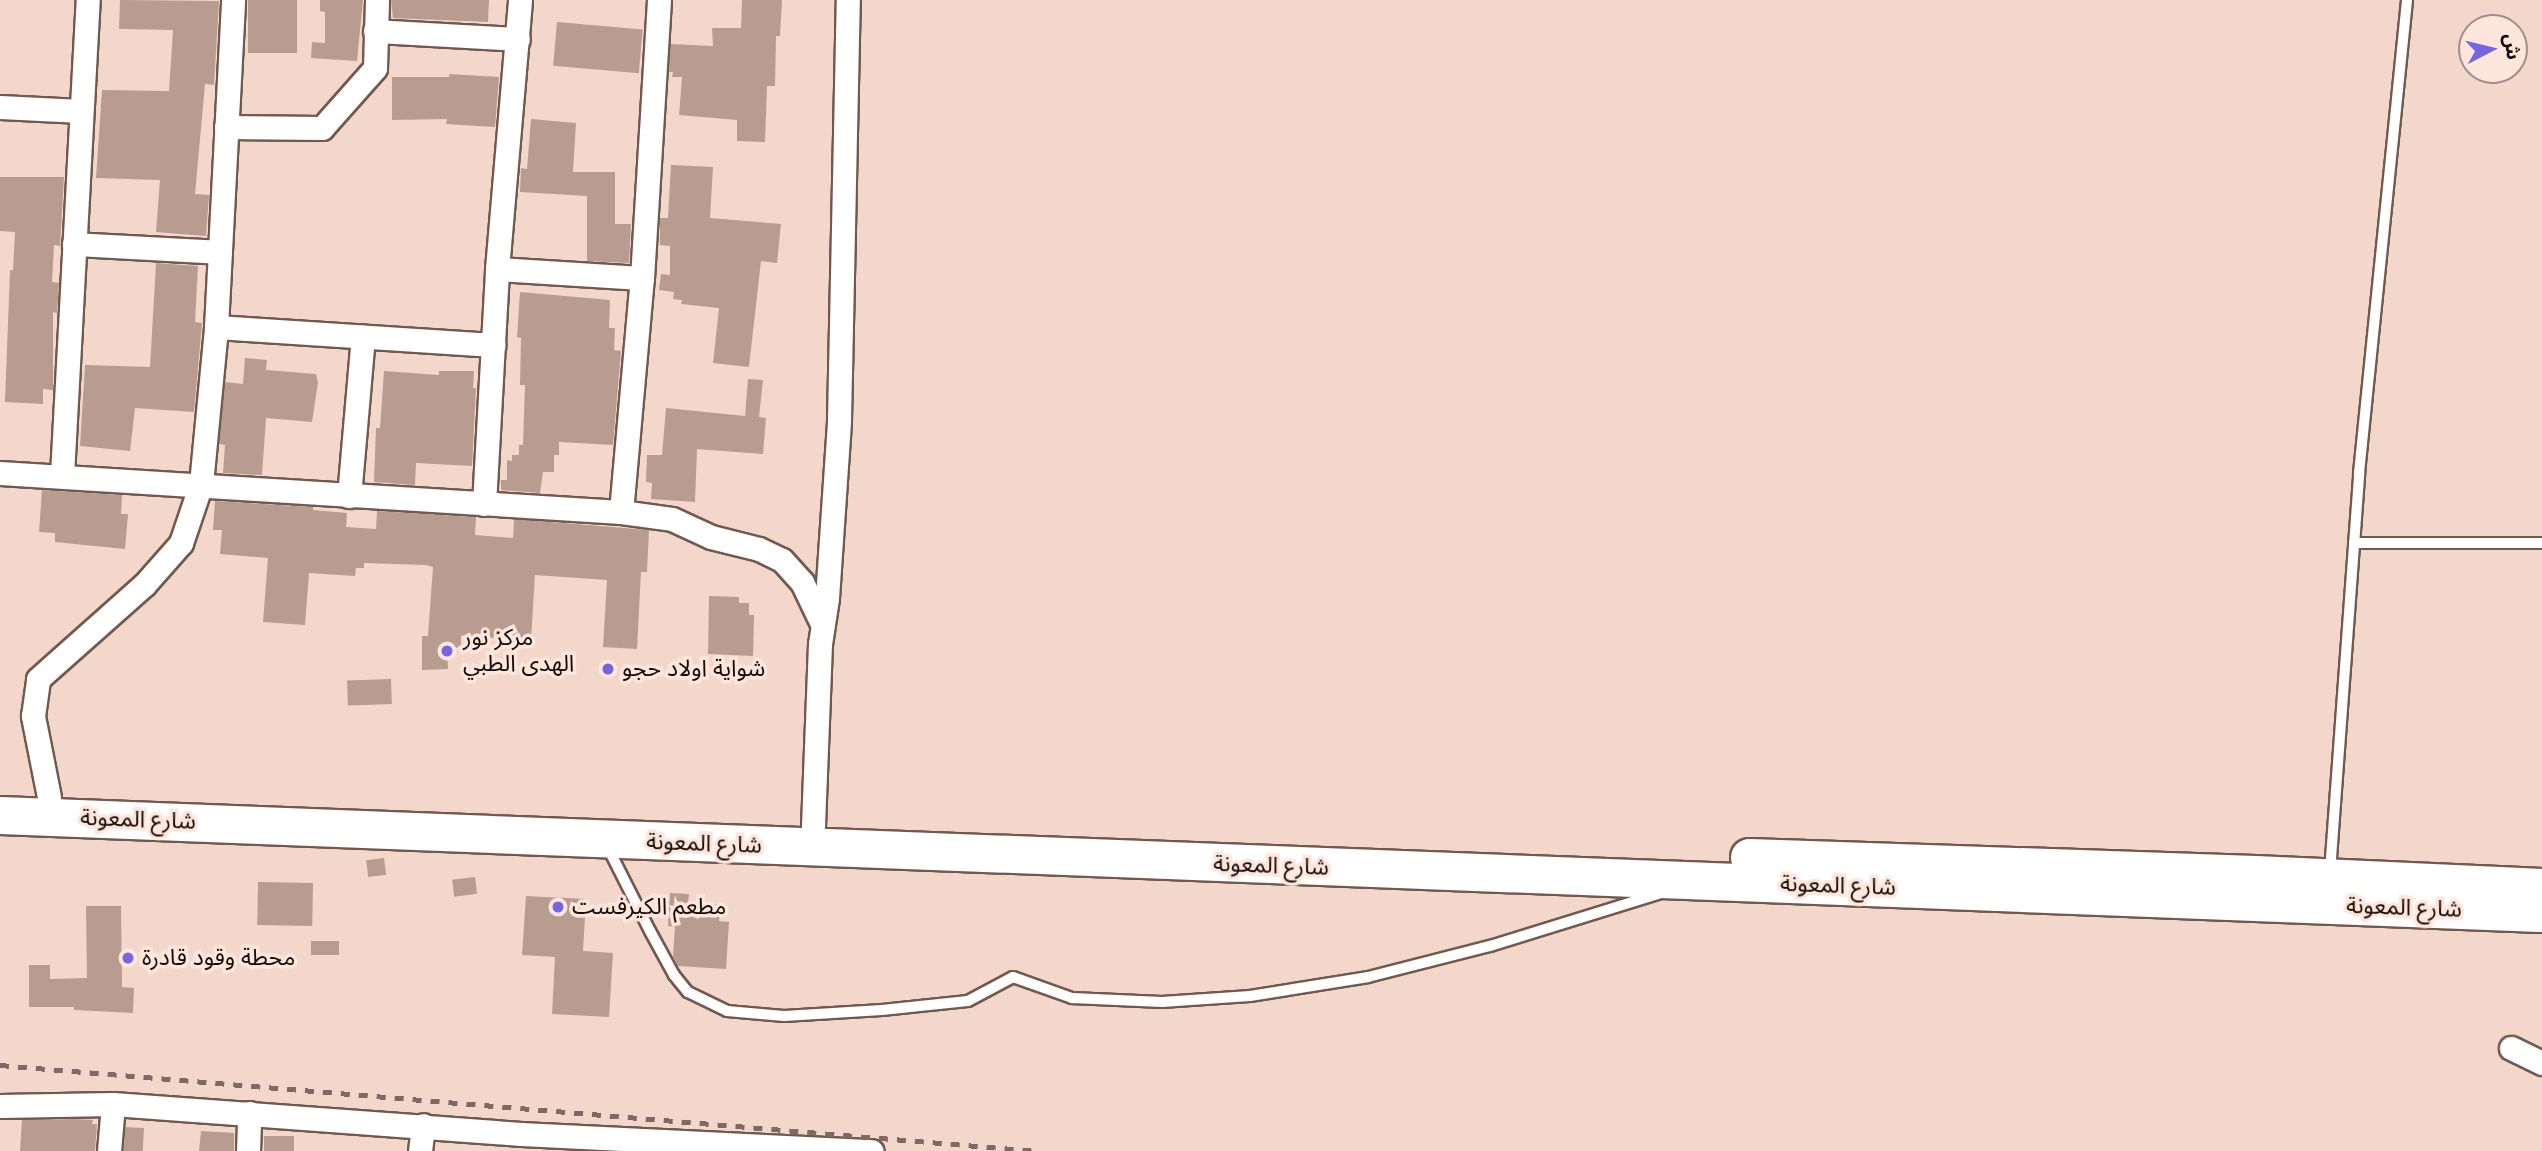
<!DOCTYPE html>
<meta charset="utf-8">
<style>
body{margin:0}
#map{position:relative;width:2542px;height:1151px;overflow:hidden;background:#f4d7cb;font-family:"Nunito Sans","Noto Sans Arabic",sans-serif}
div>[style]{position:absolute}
.building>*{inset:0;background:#b89c90;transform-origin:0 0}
.roads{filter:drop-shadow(2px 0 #72594e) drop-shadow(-2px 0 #72594e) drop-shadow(0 2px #72594e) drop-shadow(0 -2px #72594e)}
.service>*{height:10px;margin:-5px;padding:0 5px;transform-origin:5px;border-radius:5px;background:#fff}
.minor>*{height:23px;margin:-11.5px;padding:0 11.5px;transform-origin:11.5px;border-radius:11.5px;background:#fff}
.trunk>*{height:37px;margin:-18.5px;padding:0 18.5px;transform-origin:18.5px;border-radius:18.5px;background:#fff}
.rail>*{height:5px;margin-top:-2.5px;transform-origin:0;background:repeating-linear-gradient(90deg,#7d6b63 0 9px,transparent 0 18px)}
.dots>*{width:19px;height:19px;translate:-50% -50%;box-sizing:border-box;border:4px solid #fee6dc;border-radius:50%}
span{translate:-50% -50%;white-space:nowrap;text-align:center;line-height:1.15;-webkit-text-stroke:7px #fee6dc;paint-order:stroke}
.poi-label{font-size:23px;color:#140b07}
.left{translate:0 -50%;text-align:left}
.street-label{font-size:23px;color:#140b07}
.north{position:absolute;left:2458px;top:14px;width:70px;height:70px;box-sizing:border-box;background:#fee6dc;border:2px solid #a08e87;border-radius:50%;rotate:83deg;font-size:19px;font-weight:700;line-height:28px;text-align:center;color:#140b07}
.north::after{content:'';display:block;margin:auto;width:24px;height:32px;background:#7267e1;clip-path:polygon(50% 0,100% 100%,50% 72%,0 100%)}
</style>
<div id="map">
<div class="building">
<i style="clip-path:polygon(120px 0,219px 1px,214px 85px,205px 84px,195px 194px,209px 195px,206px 236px,156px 232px,160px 180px,96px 178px,102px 90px,169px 91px,173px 30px,119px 29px)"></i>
<i style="left:248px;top:0;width:49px;height:53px"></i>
<i style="clip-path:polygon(320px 0,363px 0,357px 61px,311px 58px,312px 42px,325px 43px,325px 12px,320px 11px)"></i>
<i style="clip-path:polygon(391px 0,489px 0,488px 22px,393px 18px)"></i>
<i style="clip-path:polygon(742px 0,782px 0,780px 36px,776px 36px,775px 86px,767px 86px,765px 142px,737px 141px,737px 120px,679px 115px,682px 77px,672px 77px,673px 72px,669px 72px,670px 44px,713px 46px,712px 28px,741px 28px)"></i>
<i style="left:557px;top:22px;width:86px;height:44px;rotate:5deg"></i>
<i style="clip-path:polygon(449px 74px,499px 77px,495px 127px,446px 124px,447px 119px,392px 120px,392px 77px,449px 77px)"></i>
<i style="clip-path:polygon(531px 119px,576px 123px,573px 172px,615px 172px,615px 224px,631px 224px,629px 263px,587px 261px,587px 196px,520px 192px,521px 168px,527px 169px)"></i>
<i style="clip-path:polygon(671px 165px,713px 167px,710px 218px,781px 224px,777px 263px,761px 261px,749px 367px,713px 363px,719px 308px,681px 304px,682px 300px,673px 299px,674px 292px,659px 290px,661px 274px,670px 275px,670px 246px,660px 245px,660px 218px,668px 218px)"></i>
<i style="clip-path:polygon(0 177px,64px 177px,60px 246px,54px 245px,52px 282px,59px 283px,57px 313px,53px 312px,53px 390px,43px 389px,43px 404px,5px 402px,10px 270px,13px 270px,15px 232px,0 231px)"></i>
<i style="clip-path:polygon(156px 263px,198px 266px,195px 322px,202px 323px,194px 412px,135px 408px,130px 451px,80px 446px,85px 365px,150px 367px)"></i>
<i style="clip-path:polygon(520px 292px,610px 300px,609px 328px,615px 328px,614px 350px,621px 351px,613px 445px,559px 442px,559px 455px,554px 455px,554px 472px,543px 472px,540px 493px,501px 490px,501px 480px,507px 480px,507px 460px,512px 461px,512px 455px,519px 455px,519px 445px,523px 445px,525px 385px,520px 385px,521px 338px,517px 337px)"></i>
<i style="clip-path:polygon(245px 358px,267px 360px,266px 370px,316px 374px,318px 382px,312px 422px,266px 418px,262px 475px,223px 473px,225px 445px,219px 444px,225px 382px,243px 384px)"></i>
<i style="clip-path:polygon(384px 371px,439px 375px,439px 371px,474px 371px,473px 388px,476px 388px,472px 466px,416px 463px,415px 485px,374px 482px,376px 428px,380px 428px)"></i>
<i style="clip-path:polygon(748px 379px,763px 380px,759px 417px,766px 418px,763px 454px,697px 449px,695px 502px,651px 499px,652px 483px,646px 482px,647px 455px,662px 455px,666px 408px,745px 416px)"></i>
<i style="clip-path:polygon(42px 490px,122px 495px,121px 514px,128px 514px,125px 549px,55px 542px,55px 533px,39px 532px)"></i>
<i style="clip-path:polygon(215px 501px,313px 507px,313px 510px,347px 513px,346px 527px,376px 529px,377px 511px,476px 517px,475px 535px,513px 538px,514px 519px,649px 530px,647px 572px,641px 572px,637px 649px,603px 647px,607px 580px,535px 575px,531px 640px,461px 636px,461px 648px,447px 647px,448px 669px,422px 670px,422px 636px,428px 636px,433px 567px,426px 565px,364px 563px,364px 568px,356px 568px,355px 576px,309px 573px,305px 625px,263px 622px,268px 558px,220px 554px,222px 530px,213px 530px)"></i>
<i style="clip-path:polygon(709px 596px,739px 597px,739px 603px,749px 603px,749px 615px,754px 615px,753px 656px,708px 654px)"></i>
<i style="left:391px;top:679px;width:25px;height:44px;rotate:88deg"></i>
<i style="left:384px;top:858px;width:17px;height:18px;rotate:83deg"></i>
<i style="left:475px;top:877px;width:17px;height:23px;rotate:83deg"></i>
<i style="left:258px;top:882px;width:55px;height:43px;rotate:1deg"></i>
<i style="clip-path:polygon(670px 893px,689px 894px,688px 903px,721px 905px,719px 921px,729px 922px,726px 969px,678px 966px,673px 956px,675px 927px,668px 926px)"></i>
<i style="clip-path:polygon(526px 896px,586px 899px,583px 951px,613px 953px,609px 1017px,552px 1014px,555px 957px,522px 955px)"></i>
<i style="clip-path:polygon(86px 906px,121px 906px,122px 987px,134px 988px,133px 1013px,74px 1010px,74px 1007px,29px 1007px,29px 965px,50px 965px,50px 979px,87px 978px)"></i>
<i style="left:311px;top:941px;width:28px;height:14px"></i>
<i style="clip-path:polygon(74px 1119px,93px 1120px,92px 1124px,97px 1124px,95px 1151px,20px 1151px,22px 1120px)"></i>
<i style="left:125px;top:1127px;width:19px;height:24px;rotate:3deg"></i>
<i style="clip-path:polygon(201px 1131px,234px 1133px,234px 1151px,199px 1151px)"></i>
<i style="left:264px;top:1136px;width:30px;height:15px"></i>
</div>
<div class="roads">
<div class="service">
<i style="left:2354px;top:543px;width:188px"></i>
<i style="left:607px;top:846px;width:95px;rotate:63.2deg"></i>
<i style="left:650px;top:931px;width:50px;rotate:61.4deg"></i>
<i style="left:674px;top:975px;width:22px;rotate:51deg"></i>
<i style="left:688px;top:992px;width:43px;rotate:26deg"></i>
<i style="left:727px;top:1011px;width:57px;rotate:5deg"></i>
<i style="left:784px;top:1016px;width:98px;rotate:-3.5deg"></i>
<i style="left:882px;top:1010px;width:86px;rotate:-6deg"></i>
<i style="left:968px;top:1001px;width:51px;rotate:-28.1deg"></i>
<i style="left:1013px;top:977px;width:63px;rotate:19.6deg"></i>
<i style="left:1072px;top:998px;width:90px;rotate:2.5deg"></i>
<i style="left:1162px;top:1002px;width:88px;rotate:-3.9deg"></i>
<i style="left:1250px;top:996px;width:120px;rotate:-9.1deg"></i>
<i style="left:1368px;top:977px;width:126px;rotate:-14.3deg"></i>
<i style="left:1490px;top:946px;width:176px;rotate:-17.2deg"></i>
<i style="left:2330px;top:872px;width:400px;rotate:-85.8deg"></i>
<i style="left:2359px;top:473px;width:475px;rotate:-84.2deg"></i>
</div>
<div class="minor">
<i style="left:375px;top:31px;width:143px;rotate:3.2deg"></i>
<i style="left:0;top:107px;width:81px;rotate:2.8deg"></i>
<i style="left:226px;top:127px;width:96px;rotate:0.6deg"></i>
<i style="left:322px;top:128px;width:80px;rotate:-48.5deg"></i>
<i style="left:375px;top:68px;width:68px;rotate:-88.3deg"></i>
<i style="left:74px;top:244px;width:146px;rotate:3.1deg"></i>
<i style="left:497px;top:269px;width:145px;rotate:3.6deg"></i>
<i style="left:216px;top:327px;width:278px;rotate:3.7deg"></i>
<i style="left:0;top:473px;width:622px;rotate:3.59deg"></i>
<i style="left:621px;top:512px;width:51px;rotate:7.8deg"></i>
<i style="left:672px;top:519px;width:43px;rotate:24.8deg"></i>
<i style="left:711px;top:537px;width:49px;rotate:14deg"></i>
<i style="left:759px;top:549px;width:25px;rotate:26deg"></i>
<i style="left:782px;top:560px;width:30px;rotate:48deg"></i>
<i style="left:802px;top:582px;width:47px;rotate:64.5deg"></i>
<i style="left:62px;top:475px;width:476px;rotate:-86.9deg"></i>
<i style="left:349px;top:496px;width:160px;rotate:-85deg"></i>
<i style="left:484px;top:504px;width:235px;rotate:-86.8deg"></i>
<i style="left:497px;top:269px;width:270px;rotate:-85.1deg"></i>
<i style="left:621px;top:512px;width:235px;rotate:-84.9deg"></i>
<i style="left:642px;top:278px;width:279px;rotate:-86.5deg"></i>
<i style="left:49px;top:797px;width:83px;rotate:-101.2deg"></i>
<i style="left:33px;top:716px;width:37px;rotate:-82deg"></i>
<i style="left:38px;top:679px;width:142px;rotate:-41.6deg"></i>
<i style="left:144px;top:585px;width:56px;rotate:-48.6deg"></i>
<i style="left:181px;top:543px;width:62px;rotate:-71.3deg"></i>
<i style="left:201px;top:484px;width:158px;rotate:-84.5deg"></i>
<i style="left:216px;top:327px;width:327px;rotate:-87deg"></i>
<i style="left:813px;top:826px;width:182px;rotate:-87.8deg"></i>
<i style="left:820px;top:644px;width:47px;rotate:-81.3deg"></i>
<i style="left:827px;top:598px;width:178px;rotate:-86.1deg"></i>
<i style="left:839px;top:420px;width:420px;rotate:-88.8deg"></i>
<i style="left:2511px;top:1048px;width:34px;rotate:26deg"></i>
<i style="left:0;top:1106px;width:113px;rotate:-1deg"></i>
<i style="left:113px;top:1104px;width:409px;rotate:4.2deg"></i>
<i style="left:521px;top:1134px;width:351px;rotate:2.8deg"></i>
<i style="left:109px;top:1151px;width:47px;rotate:-85.1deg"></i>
<i style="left:248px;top:1151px;width:38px;rotate:-88deg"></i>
<i style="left:420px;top:1151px;width:26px;rotate:-83deg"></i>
</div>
<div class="trunk">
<i style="left:0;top:815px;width:2544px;rotate:2.21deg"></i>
<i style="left:1749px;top:857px;width:506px;rotate:1.92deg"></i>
<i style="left:2255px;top:874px;width:287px;rotate:2.6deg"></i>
</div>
</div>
<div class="rail">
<i style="left:0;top:1065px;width:1041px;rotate:4.74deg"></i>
</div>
<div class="dots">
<i style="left:447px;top:651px;background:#7267e1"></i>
<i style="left:608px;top:669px;background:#7267e1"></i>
<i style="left:558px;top:907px;background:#7267e1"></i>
<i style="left:128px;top:958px;background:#7267e1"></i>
</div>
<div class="poi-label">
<span class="left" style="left:463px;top:651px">مركز نور<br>الهدى الطبي</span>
<span class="left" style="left:622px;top:669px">شواية اولاد حجو</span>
<span class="left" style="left:572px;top:907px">مطعم الكيرفست</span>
<span class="left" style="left:142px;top:958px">محطة وقود قادرة</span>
</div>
<div class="street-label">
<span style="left:138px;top:820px;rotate:2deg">شارع المعونة</span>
<span style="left:704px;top:844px;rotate:2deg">شارع المعونة</span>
<span style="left:1271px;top:866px;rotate:2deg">شارع المعونة</span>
<span style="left:1838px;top:886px;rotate:2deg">شارع المعونة</span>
<span style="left:2404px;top:908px;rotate:2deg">شارع المعونة</span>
</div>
<div class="north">ش</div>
</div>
